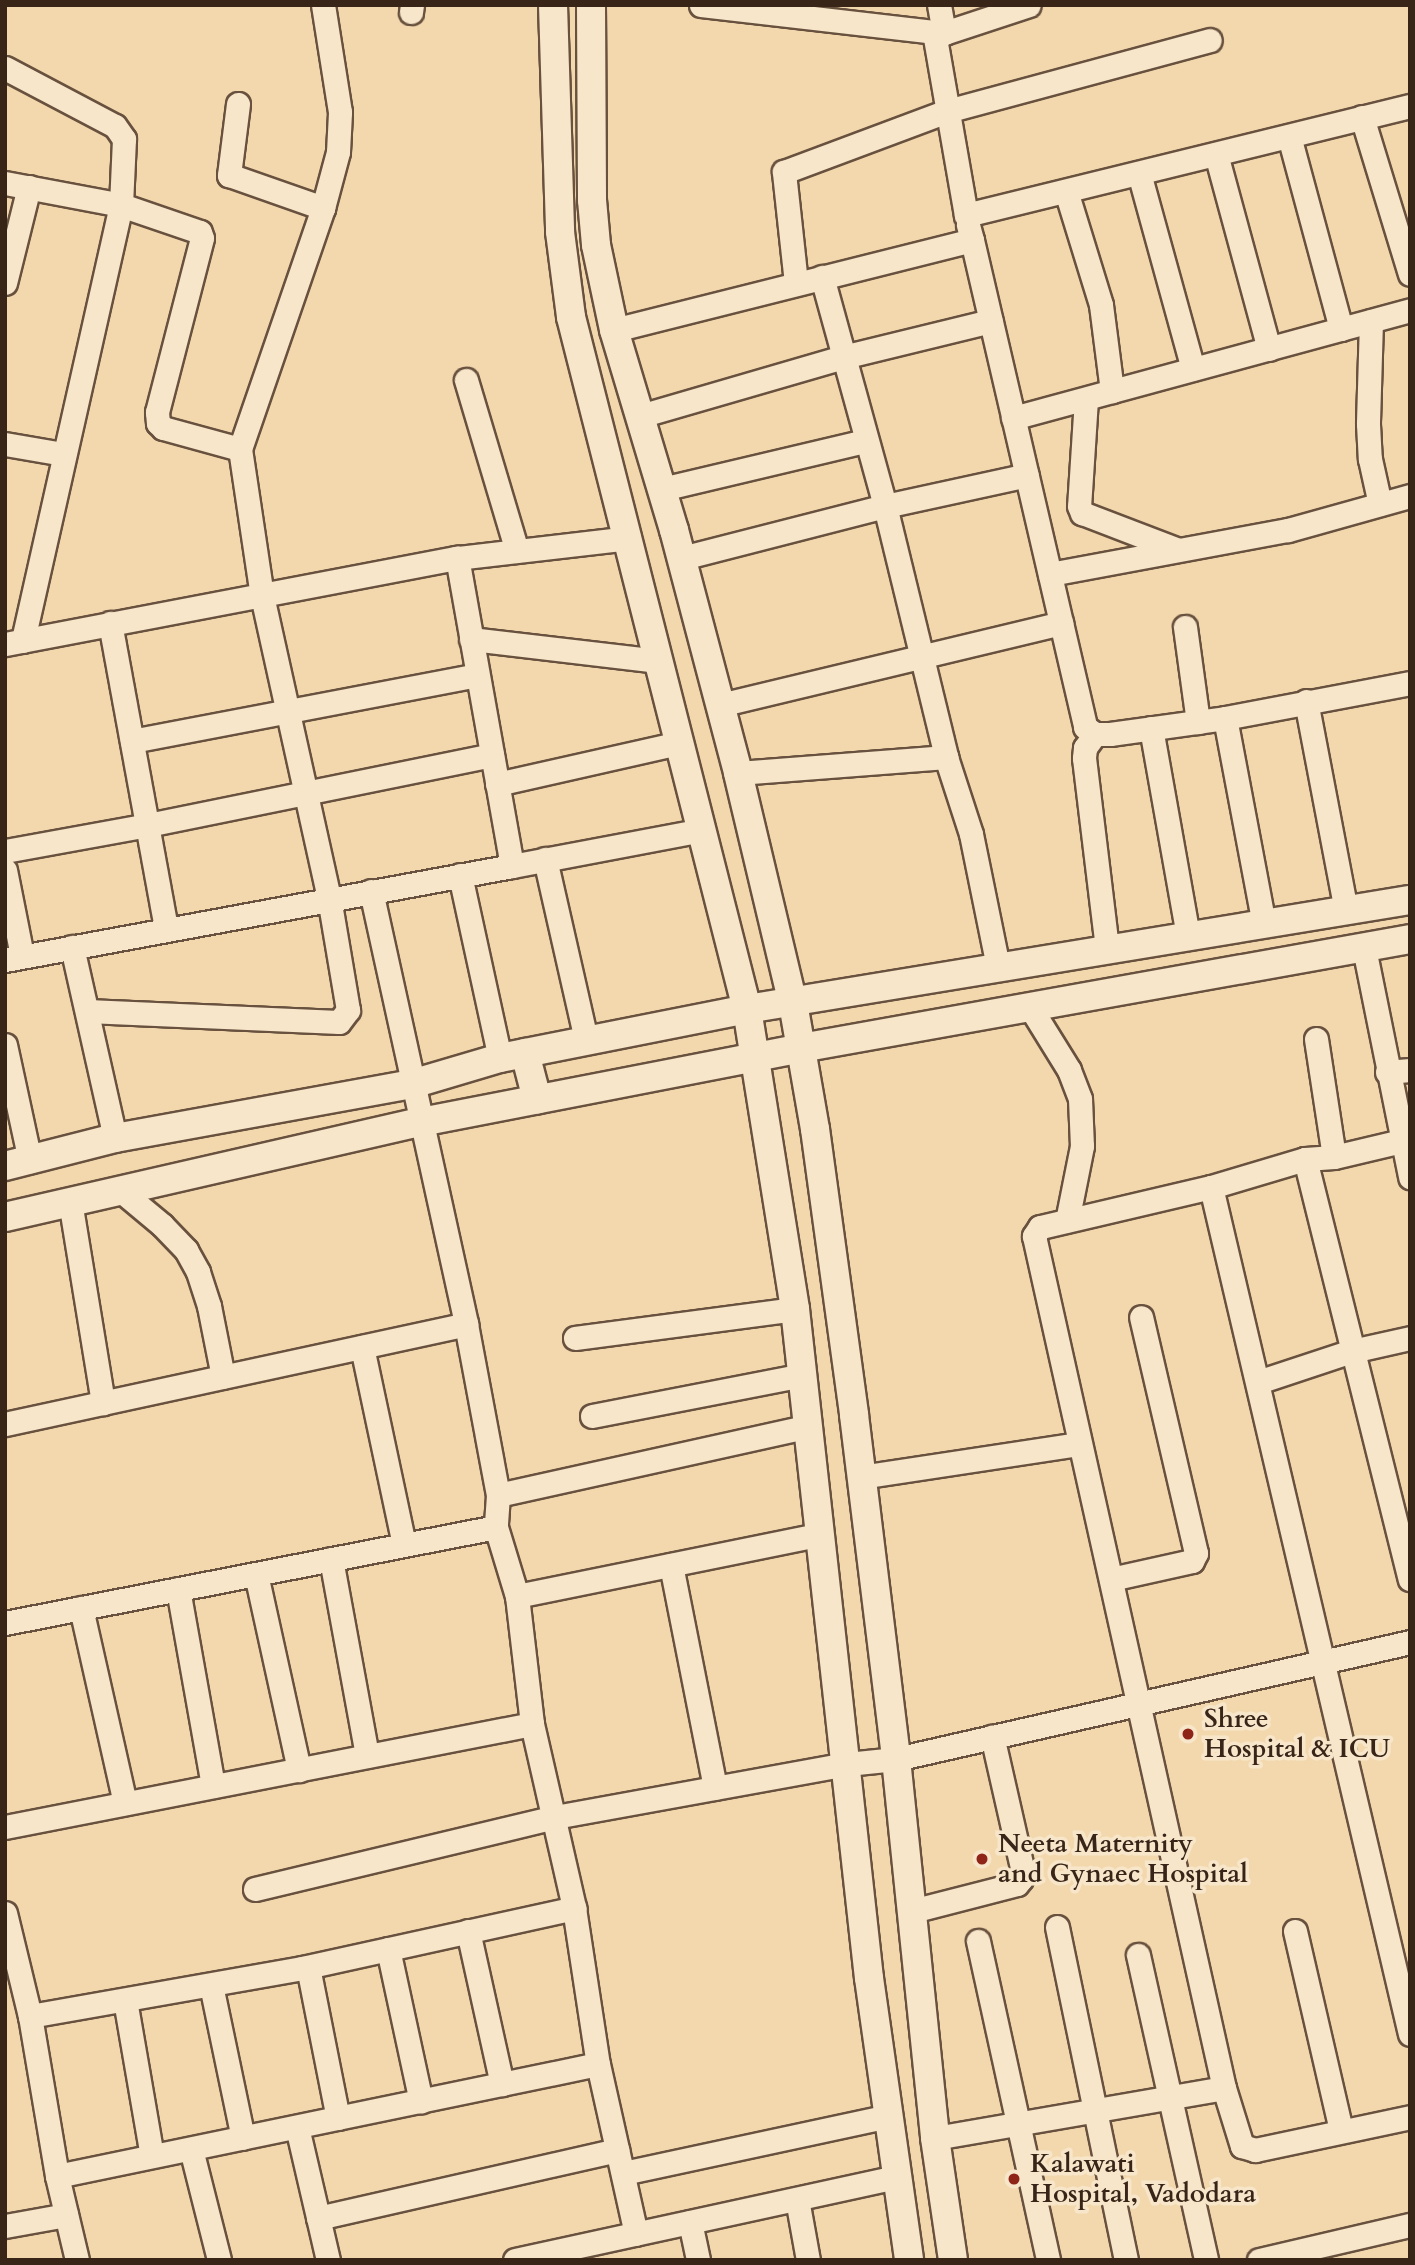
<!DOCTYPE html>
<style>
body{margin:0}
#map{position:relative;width:1415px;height:2265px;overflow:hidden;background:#f3d8ae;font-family:Cardo,serif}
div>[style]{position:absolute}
.roads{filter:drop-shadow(2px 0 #68513e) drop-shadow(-2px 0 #68513e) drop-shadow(0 2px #68513e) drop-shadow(0 -2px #68513e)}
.minor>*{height:23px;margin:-11.5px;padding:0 11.5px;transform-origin:11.5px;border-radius:11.5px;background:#f7e6ca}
.tertiary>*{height:28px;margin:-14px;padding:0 14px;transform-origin:14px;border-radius:14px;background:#f7e6ca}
.dots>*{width:19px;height:19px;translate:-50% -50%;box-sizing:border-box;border:4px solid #f7e6ca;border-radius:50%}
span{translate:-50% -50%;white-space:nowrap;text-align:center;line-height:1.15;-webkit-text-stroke:7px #f7e6ca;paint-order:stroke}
.poi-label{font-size:26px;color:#392418;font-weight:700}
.left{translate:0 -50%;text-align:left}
.frame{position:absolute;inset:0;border:7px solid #392418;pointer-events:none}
</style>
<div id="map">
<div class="roads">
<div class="minor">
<i style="left:701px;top:5px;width:245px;rotate:6.6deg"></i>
<i style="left:944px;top:33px;width:28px;rotate:-100deg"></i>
<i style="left:411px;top:12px;width:7px;rotate:-82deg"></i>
<i style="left:934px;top:32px;width:186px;rotate:80.1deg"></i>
<i style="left:966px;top:215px;width:457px;rotate:-13.8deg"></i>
<i style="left:944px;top:33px;width:89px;rotate:-18.2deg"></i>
<i style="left:5px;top:68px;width:124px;rotate:27.8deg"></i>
<i style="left:115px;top:126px;width:16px;rotate:55deg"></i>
<i style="left:124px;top:139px;width:66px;rotate:92.6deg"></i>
<i style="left:121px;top:205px;width:83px;rotate:18.9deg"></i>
<i style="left:200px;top:232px;width:6px;rotate:72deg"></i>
<i style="left:202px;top:238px;width:180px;rotate:104.5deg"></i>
<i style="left:157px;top:412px;width:11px;rotate:85deg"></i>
<i style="left:158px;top:423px;width:7px;rotate:45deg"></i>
<i style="left:163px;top:428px;width:80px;rotate:15.3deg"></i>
<i style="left:238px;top:104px;width:72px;rotate:97.2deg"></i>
<i style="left:229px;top:175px;width:100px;rotate:19.3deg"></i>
<i style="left:1362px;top:117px;width:164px;rotate:73deg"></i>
<i style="left:1289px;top:136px;width:200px;rotate:74.9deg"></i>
<i style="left:1216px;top:154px;width:202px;rotate:74.8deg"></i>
<i style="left:1139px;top:173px;width:203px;rotate:74.6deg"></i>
<i style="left:5px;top:183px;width:118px;rotate:10.7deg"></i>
<i style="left:121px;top:205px;width:447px;rotate:102.7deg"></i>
<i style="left:1066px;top:191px;width:119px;rotate:72.9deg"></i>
<i style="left:1101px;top:305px;width:87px;rotate:82.7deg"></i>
<i style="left:972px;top:240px;width:500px;rotate:76.9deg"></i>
<i style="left:1085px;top:727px;width:12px;rotate:35deg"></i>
<i style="left:1095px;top:734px;width:15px"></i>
<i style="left:1110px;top:734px;width:116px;rotate:-7.9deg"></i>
<i style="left:1225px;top:718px;width:188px;rotate:-10.7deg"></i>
<i style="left:822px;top:277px;width:238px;rotate:74.6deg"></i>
<i style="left:885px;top:506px;width:258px;rotate:76.3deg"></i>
<i style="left:5px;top:283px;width:99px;rotate:-76deg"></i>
<i style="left:796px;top:283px;width:112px;rotate:-96.2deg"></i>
<i style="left:784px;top:172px;width:174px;rotate:-20.5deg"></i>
<i style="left:947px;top:111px;width:272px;rotate:-15.1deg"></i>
<i style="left:1371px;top:321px;width:103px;rotate:91.7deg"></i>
<i style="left:1368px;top:424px;width:35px;rotate:87deg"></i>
<i style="left:1370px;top:459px;width:46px;rotate:77.5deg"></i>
<i style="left:614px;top:330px;width:369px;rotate:-14.1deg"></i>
<i style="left:972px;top:240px;width:16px;rotate:-105deg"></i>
<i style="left:466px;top:380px;width:178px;rotate:73.4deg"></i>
<i style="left:1086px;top:399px;width:107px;rotate:93.7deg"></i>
<i style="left:1079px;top:506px;width:8px;rotate:67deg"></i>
<i style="left:1082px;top:513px;width:101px;rotate:21deg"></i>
<i style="left:640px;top:416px;width:211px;rotate:-16.2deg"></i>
<i style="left:843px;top:357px;width:152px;rotate:-13.7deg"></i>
<i style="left:1013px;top:418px;width:411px;rotate:-15.2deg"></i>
<i style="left:5px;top:444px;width:59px;rotate:9.8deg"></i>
<i style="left:662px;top:489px;width:209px;rotate:-13.3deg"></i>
<i style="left:682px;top:558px;width:210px;rotate:-14.4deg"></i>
<i style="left:885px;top:506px;width:145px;rotate:-12.3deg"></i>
<i style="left:1050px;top:574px;width:242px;rotate:-10.5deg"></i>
<i style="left:1288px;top:530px;width:127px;rotate:-15.6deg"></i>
<i style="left:110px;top:623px;width:310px;rotate:79.6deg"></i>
<i style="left:1185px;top:627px;width:96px;rotate:82.2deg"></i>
<i style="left:471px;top:639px;width:188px;rotate:6.7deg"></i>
<i style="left:5px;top:644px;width:460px;rotate:-10.8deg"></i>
<i style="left:457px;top:558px;width:173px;rotate:-6.6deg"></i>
<i style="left:1306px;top:701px;width:214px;rotate:79.2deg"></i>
<i style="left:720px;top:705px;width:351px;rotate:-13.5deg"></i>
<i style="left:1225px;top:718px;width:210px;rotate:79.3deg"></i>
<i style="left:1151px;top:728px;width:211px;rotate:79.9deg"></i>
<i style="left:1095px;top:734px;width:17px;rotate:126deg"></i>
<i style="left:1085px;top:748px;width:10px;rotate:96deg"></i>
<i style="left:1084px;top:758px;width:192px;rotate:83.1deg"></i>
<i style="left:132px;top:741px;width:351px;rotate:-10.8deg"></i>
<i style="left:738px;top:773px;width:209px;rotate:-4.4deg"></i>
<i style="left:946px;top:757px;width:81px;rotate:72deg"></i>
<i style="left:971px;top:834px;width:136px;rotate:78.5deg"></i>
<i style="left:497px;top:784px;width:187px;rotate:-12.7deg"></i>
<i style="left:5px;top:851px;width:145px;rotate:-10.3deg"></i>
<i style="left:148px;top:825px;width:351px;rotate:-11.5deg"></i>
<i style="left:545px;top:859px;width:186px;rotate:77.2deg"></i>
<i style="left:512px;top:866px;width:193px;rotate:-10.7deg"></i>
<i style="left:5px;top:870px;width:88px;rotate:78.8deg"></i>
<i style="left:460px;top:875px;width:187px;rotate:77.7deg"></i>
<i style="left:371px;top:891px;width:443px;rotate:77.6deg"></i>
<i style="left:466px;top:1324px;width:174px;rotate:79.4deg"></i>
<i style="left:498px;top:1495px;width:32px;rotate:94deg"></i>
<i style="left:496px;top:1527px;width:72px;rotate:73.1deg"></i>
<i style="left:517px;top:1596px;width:129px;rotate:83.3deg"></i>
<i style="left:532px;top:1724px;width:189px;rotate:77.1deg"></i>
<i style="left:574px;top:1908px;width:158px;rotate:81.3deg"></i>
<i style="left:598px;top:2064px;width:174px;rotate:77.4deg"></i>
<i style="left:72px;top:947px;width:196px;rotate:77.3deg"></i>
<i style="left:1364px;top:948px;width:234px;rotate:78.6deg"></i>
<i style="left:5px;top:960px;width:516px;rotate:-10.5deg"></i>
<i style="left:512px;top:866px;width:313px;rotate:-100.1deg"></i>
<i style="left:1030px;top:1007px;width:74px;rotate:58.2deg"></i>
<i style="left:1069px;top:1070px;width:31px;rotate:69deg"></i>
<i style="left:1080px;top:1099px;width:47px;rotate:87.6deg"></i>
<i style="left:1082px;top:1146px;width:76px;rotate:101.3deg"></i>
<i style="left:87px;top:1011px;width:252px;rotate:2.5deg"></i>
<i style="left:339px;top:1022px;width:15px;rotate:-53deg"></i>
<i style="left:348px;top:1010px;width:114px;rotate:-99.6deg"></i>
<i style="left:329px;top:898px;width:309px;rotate:-102.5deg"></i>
<i style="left:262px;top:596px;width:149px;rotate:-98.5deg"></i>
<i style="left:240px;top:449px;width:255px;rotate:-71deg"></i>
<i style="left:323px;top:208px;width:58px;rotate:-75deg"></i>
<i style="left:338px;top:152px;width:40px;rotate:-87.1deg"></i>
<i style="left:340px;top:112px;width:108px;rotate:-99deg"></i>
<i style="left:1316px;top:1039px;width:119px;rotate:81.3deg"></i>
<i style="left:5px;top:1045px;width:119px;rotate:77.8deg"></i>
<i style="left:1387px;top:1072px;width:23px;rotate:-5deg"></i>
<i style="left:1410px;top:1139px;width:78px;rotate:166.7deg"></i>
<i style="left:1334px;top:1157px;width:29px;rotate:176deg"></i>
<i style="left:1305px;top:1159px;width:98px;rotate:163.4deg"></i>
<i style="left:1211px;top:1187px;width:176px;rotate:166.8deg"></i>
<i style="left:1040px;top:1227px;width:11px;rotate:124deg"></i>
<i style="left:1034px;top:1236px;width:873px;rotate:77.43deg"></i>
<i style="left:1224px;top:2088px;width:61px;rotate:72.8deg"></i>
<i style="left:1242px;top:2146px;width:14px;rotate:17deg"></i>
<i style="left:1255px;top:2150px;width:158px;rotate:-12deg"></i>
<i style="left:1305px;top:1159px;width:433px;rotate:76deg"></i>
<i style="left:1211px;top:1187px;width:870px;rotate:76.78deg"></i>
<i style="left:120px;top:1190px;width:55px;rotate:39.8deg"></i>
<i style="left:162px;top:1225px;width:35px;rotate:46deg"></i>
<i style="left:186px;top:1250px;width:25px;rotate:61deg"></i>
<i style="left:198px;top:1272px;width:36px;rotate:72deg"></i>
<i style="left:209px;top:1306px;width:72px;rotate:78.8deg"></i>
<i style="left:70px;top:1201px;width:205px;rotate:80.7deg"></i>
<i style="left:575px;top:1338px;width:222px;rotate:-7.5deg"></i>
<i style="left:362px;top:1347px;width:202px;rotate:78deg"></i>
<i style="left:1258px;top:1382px;width:99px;rotate:-18.3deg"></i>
<i style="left:1352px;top:1351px;width:59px;rotate:-12.6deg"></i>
<i style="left:592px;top:1416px;width:215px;rotate:-11deg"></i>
<i style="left:5px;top:1424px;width:472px;rotate:-12.2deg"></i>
<i style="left:861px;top:1477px;width:221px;rotate:-8.6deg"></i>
<i style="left:498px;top:1495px;width:318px;rotate:-12.5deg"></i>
<i style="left:331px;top:1559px;width:200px;rotate:79.6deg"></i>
<i style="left:671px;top:1565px;width:227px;rotate:78.8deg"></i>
<i style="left:256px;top:1574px;width:201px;rotate:77.6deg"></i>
<i style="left:1111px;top:1579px;width:83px;rotate:-12.5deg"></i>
<i style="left:1192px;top:1561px;width:9px;rotate:-63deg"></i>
<i style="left:1196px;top:1553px;width:242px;rotate:-103.1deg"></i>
<i style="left:178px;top:1589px;width:200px;rotate:79.9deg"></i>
<i style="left:517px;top:1596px;width:310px;rotate:-11.5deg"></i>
<i style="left:81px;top:1608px;width:200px;rotate:77.3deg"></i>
<i style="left:5px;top:1623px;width:500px;rotate:-11.06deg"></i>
<i style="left:5px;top:1827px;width:537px;rotate:-11.06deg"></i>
<i style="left:255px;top:1889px;width:309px;rotate:-13.5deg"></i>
<i style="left:555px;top:1817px;width:297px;rotate:-10.3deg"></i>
<i style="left:847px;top:1764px;width:49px;rotate:-5.8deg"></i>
<i style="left:896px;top:1759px;width:527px;rotate:-12.82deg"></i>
<i style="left:912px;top:1911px;width:108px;rotate:-14.4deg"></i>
<i style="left:1017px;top:1884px;width:6px;rotate:-51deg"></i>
<i style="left:1021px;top:1879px;width:7px;rotate:-74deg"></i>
<i style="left:1023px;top:1872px;width:139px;rotate:-102.8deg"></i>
<i style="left:5px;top:1913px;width:106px;rotate:76.4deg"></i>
<i style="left:30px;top:2016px;width:162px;rotate:80.4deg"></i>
<i style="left:57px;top:2176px;width:86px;rotate:76.6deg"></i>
<i style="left:1057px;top:1927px;width:340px;rotate:78.3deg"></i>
<i style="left:468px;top:1931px;width:157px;rotate:77.5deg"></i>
<i style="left:1295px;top:1931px;width:205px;rotate:77deg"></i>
<i style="left:978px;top:1941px;width:327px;rotate:77.6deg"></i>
<i style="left:388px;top:1949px;width:156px;rotate:77.8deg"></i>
<i style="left:1138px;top:1955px;width:312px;rotate:77.4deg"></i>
<i style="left:308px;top:1967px;width:154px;rotate:78.8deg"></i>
<i style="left:211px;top:1985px;width:156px;rotate:78.2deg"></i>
<i style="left:125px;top:2000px;width:158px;rotate:80.2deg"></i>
<i style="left:30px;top:2016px;width:276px;rotate:-10deg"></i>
<i style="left:302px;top:1968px;width:279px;rotate:-12.4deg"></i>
<i style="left:297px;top:2127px;width:137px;rotate:76.9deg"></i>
<i style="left:935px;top:2138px;width:293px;rotate:-9.8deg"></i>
<i style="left:191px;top:2149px;width:114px;rotate:75.8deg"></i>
<i style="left:623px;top:2173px;width:271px;rotate:-12.1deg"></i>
<i style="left:57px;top:2176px;width:552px;rotate:-11.7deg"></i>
<i style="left:797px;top:2199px;width:62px;rotate:79.8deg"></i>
<i style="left:318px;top:2218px;width:307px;rotate:-12.8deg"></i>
<i style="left:690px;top:2222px;width:39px;rotate:78deg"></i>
<i style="left:5px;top:2226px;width:62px;rotate:-10.2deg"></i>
<i style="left:515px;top:2260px;width:390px;rotate:-12.3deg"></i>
<i style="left:1259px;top:2260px;width:155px;rotate:-13.1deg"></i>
</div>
<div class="tertiary">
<i style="left:553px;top:5px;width:227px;rotate:88.2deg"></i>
<i style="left:560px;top:232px;width:86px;rotate:82.6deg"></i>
<i style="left:571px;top:317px;width:714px;rotate:75.73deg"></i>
<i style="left:747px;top:1009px;width:304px;rotate:80.9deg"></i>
<i style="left:795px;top:1309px;width:673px;rotate:83.69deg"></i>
<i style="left:869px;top:1978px;width:285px;rotate:81.9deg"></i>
<i style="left:591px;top:5px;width:195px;rotate:89.7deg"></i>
<i style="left:592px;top:200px;width:45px;rotate:84.9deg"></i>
<i style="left:596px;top:245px;width:87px;rotate:78deg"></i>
<i style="left:614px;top:330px;width:209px;rotate:73.3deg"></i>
<i style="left:674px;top:530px;width:251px;rotate:75.2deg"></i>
<i style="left:738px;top:773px;width:236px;rotate:76.6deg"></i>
<i style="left:793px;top:1003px;width:128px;rotate:80.1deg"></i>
<i style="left:815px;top:1129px;width:289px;rotate:82.2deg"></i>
<i style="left:854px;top:1415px;width:347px;rotate:83deg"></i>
<i style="left:896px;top:1759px;width:381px;rotate:84.1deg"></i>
<i style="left:935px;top:2138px;width:123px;rotate:81.6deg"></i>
<i style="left:525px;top:1053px;width:48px;rotate:75.4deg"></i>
<i style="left:5px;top:1166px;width:114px;rotate:-14.3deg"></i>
<i style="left:115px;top:1138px;width:302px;rotate:-10.3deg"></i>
<i style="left:412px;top:1084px;width:92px;rotate:-16.5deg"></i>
<i style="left:500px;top:1058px;width:252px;rotate:-11.2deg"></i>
<i style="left:747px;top:1009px;width:672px;rotate:-9.34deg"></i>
<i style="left:5px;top:1217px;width:427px;rotate:-12.9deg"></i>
<i style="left:421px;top:1122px;width:387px;rotate:-11deg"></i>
<i style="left:801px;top:1048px;width:619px;rotate:-10.15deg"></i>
</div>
</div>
<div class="dots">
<i style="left:1188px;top:1734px;background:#8f2418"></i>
<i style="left:982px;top:1859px;background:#8f2418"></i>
<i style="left:1014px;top:2179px;background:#8f2418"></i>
</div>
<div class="poi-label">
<span class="left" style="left:1204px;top:1734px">Shree<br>Hospital &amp; ICU</span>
<span class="left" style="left:998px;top:1859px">Neeta Maternity<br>and Gynaec Hospital</span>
<span class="left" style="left:1030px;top:2179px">Kalawati<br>Hospital, Vadodara</span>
</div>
<div class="frame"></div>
</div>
